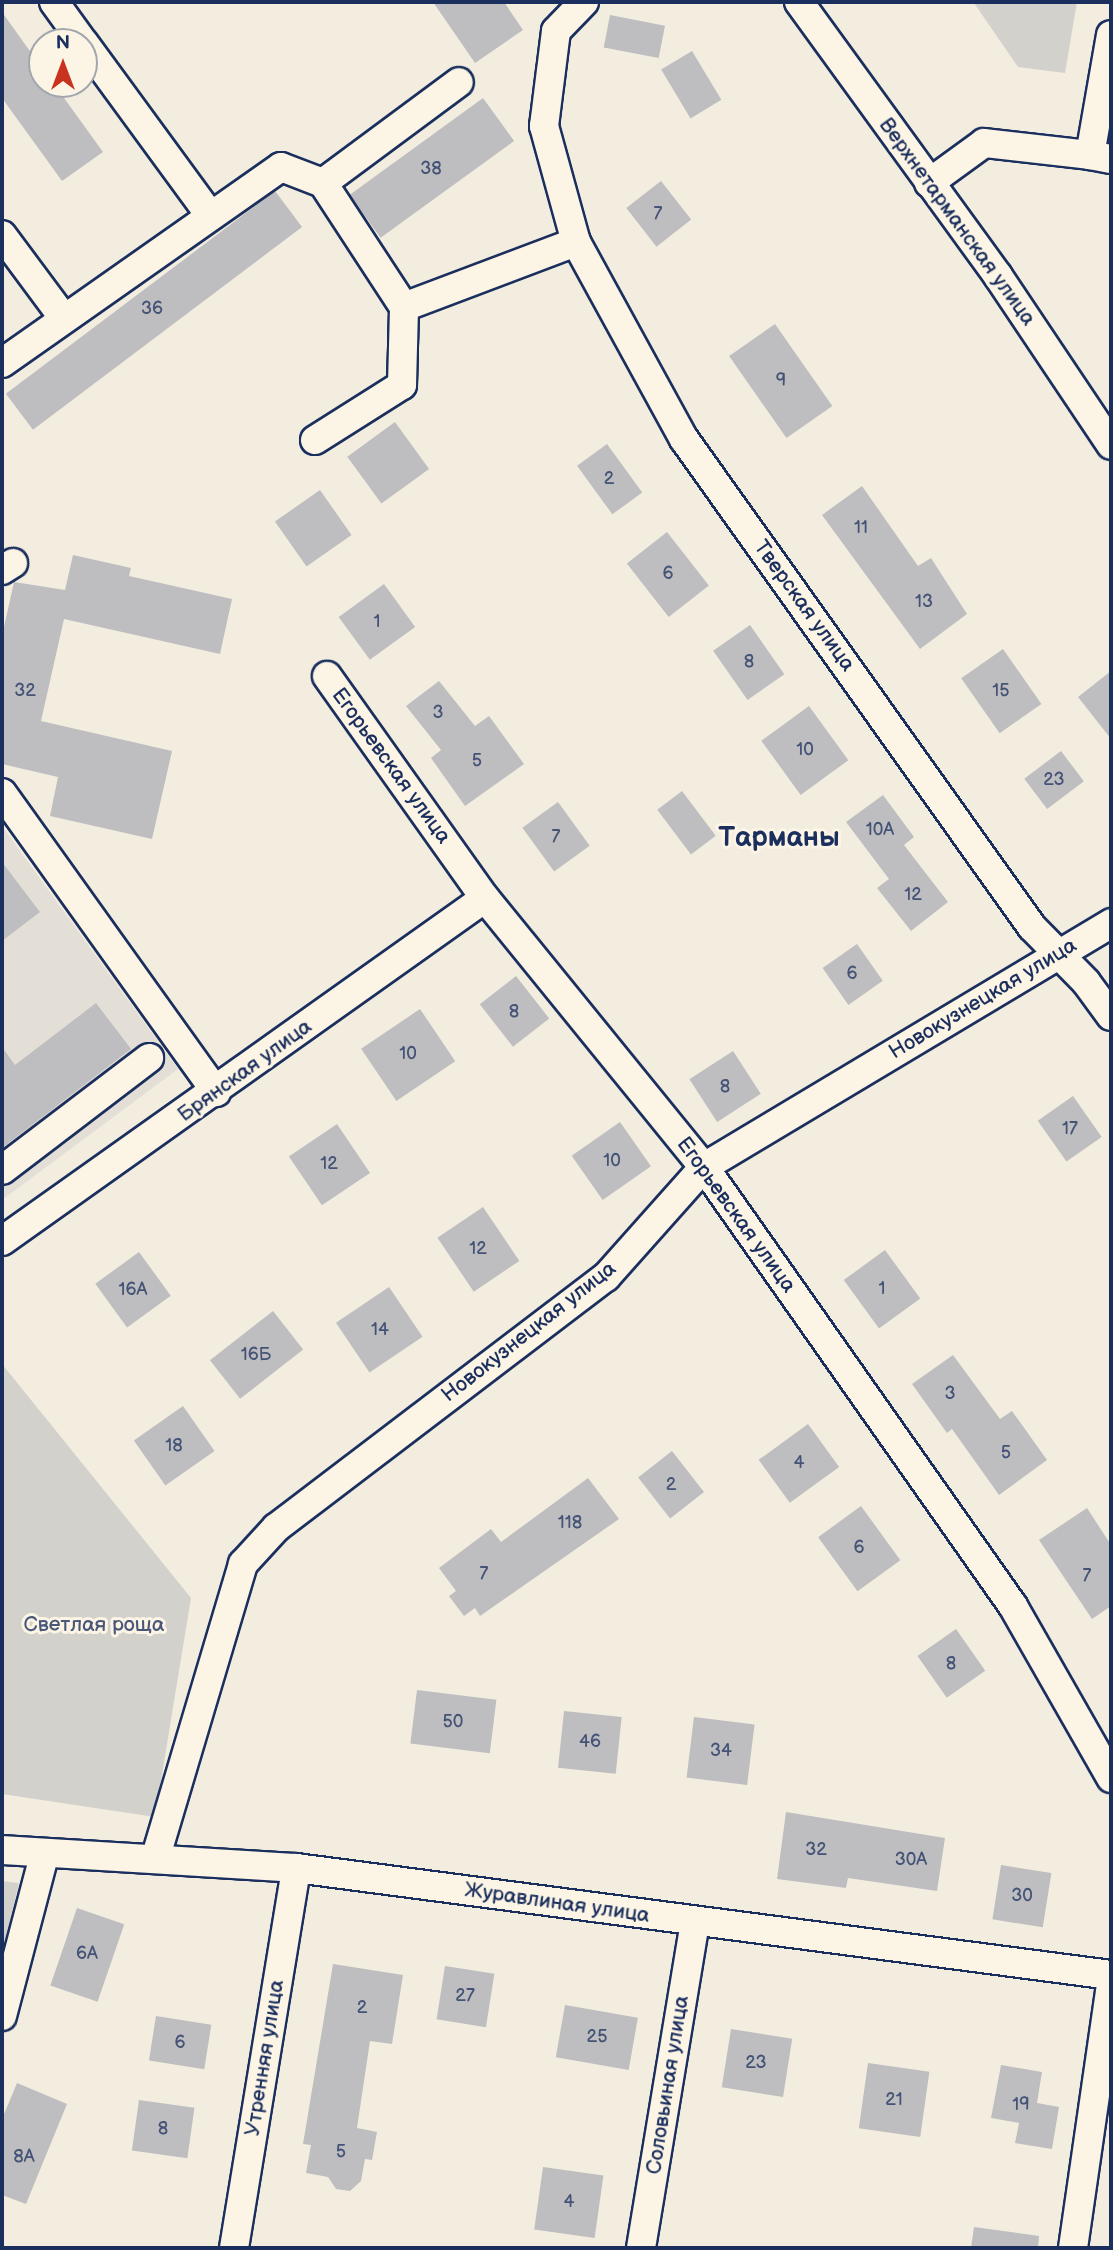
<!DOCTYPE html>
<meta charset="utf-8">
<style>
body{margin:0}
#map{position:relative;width:1113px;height:2250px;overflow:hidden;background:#f3ede0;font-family:"Balsamiq Sans",sans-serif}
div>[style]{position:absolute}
.built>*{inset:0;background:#e3dfd6}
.green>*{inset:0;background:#d3d1cc}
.building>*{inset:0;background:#bebec0;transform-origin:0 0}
.roads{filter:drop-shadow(2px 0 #1b2f5e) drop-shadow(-2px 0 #1b2f5e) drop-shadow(0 2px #1b2f5e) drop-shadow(0 -2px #1b2f5e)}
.minor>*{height:28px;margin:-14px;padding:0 14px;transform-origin:14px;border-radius:14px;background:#fcf5e5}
span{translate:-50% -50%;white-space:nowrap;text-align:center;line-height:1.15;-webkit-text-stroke:6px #fcf5e5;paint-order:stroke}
.number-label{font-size:18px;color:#445376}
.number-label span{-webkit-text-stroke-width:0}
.street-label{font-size:21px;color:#1b2f5e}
.park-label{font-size:21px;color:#49587a}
.district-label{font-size:28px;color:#1b2f5e;font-weight:700}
.frame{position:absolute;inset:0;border:4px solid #1b2f5e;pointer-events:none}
.north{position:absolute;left:28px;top:28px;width:70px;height:70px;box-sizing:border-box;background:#fcf5e5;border:2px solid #a2a6af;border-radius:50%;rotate:0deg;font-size:19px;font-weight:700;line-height:28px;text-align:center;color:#1b2f5e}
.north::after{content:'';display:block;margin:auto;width:24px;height:32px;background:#c8321e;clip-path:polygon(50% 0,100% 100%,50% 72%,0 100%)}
</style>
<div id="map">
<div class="built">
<i style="clip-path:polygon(2px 826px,178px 1069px,2px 1200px)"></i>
</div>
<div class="green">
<i style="clip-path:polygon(1077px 2px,1065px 73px,1018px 67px,974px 3px)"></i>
<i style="clip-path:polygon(2px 1364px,191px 1598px,155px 1817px,2px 1794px)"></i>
<i style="clip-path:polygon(2px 1881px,19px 1883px,2px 1954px)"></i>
</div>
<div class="building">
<i style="clip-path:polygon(433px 2px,504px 2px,523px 30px,475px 63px)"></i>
<i style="clip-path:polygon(2px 12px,42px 68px,42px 84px,54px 84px,103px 152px,62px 181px,2px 98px)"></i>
<i style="left:610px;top:15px;width:56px;height:33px;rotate:11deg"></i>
<i style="left:692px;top:51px;width:57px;height:36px;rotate:59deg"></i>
<i style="left:483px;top:98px;width:53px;height:165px;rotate:54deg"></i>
<i style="left:661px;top:181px;width:49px;height:44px;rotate:52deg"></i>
<i style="left:275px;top:191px;width:45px;height:337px;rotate:53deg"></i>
<i style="left:775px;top:324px;width:100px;height:56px;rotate:55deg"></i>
<i style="left:395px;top:422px;width:58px;height:59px;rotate:54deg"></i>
<i style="left:607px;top:444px;width:60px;height:37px;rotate:54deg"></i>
<i style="clip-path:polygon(862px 486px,918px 566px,931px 558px,967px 614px,920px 649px,822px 515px)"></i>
<i style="left:320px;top:490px;width:55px;height:55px;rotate:55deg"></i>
<i style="left:667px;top:532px;width:68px;height:51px;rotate:52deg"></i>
<i style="clip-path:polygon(73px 555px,131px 568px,129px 576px,232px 599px,220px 654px,64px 619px,41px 721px,172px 751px,152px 839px,50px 816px,58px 777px,2px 764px,2px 636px,14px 582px,65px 590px)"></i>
<i style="left:384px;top:584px;width:53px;height:56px;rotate:54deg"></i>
<i style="left:750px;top:625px;width:60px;height:45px;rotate:55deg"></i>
<i style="left:1003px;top:649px;width:67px;height:51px;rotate:55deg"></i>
<i style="clip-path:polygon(1111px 671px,1111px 739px,1078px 697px)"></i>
<i style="clip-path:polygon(439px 681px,475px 726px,489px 716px,524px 764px,465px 806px,431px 758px,441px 750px,406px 706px)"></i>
<i style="left:809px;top:706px;width:67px;height:59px;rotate:54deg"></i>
<i style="left:1061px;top:751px;width:38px;height:46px;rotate:53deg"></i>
<i style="left:682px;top:791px;width:56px;height:31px;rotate:53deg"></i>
<i style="clip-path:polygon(883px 795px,914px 837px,904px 845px,948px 902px,911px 931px,877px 888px,889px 879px,846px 822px)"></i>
<i style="left:558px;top:802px;width:54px;height:44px;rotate:54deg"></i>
<i style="clip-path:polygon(2px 862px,40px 912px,2px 941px)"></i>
<i style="left:857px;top:944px;width:45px;height:42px;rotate:55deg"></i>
<i style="left:516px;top:976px;width:54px;height:46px;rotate:52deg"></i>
<i style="clip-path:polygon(96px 1003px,131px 1049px,2px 1148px,2px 1047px,15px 1065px)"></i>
<i style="left:420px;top:1009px;width:63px;height:71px;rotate:56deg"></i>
<i style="left:733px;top:1051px;width:51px;height:52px;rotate:57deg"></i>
<i style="left:1073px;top:1096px;width:50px;height:43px;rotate:55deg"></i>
<i style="left:620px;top:1122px;width:54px;height:59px;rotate:55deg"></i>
<i style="left:337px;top:1124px;width:59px;height:58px;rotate:56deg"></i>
<i style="left:483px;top:1207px;width:65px;height:55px;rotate:56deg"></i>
<i style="left:885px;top:1250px;width:60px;height:51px;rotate:54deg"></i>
<i style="left:139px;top:1252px;width:54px;height:54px;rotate:54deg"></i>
<i style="left:389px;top:1287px;width:60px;height:64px;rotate:56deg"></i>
<i style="left:273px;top:1311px;width:49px;height:80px;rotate:52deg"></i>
<i style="clip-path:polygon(953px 1355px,1000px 1419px,1012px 1411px,1047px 1460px,999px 1495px,952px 1429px,947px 1433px,912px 1384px)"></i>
<i style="left:183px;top:1406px;width:55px;height:60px;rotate:55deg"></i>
<i style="left:808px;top:1424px;width:53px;height:61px;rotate:54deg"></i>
<i style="left:672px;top:1451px;width:52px;height:43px;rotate:52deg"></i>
<i style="clip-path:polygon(588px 1478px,619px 1519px,480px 1616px,475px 1608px,464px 1616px,449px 1596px,456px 1591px,439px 1568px,491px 1529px,501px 1542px)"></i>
<i style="left:861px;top:1506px;width:67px;height:53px;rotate:54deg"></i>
<i style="clip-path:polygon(1087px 1508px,1111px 1545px,1111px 1606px,1092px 1619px,1039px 1540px)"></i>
<i style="left:956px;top:1629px;width:51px;height:47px;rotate:55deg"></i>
<i style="left:417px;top:1690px;width:80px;height:54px;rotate:7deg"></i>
<i style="left:564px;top:1711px;width:58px;height:57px;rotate:6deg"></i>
<i style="left:694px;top:1717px;width:61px;height:61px;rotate:7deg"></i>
<i style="clip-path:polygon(786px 1812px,945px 1838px,937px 1891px,848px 1878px,846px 1888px,777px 1879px)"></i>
<i style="left:1001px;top:1865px;width:51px;height:55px;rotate:9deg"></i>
<i style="left:77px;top:1908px;width:50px;height:82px;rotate:19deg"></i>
<i style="clip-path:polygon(333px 1964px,403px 1975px,392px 2044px,370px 2041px,357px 2128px,377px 2132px,372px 2160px,365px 2159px,361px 2181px,350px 2191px,336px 2189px,328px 2177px,306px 2173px,311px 2145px,303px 2144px)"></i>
<i style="left:445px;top:1966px;width:50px;height:54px;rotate:9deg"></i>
<i style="left:565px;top:2005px;width:74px;height:53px;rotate:10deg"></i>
<i style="left:156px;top:2016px;width:56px;height:45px;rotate:9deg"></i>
<i style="left:731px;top:2029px;width:62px;height:59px;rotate:9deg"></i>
<i style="left:868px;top:2063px;width:62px;height:66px;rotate:8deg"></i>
<i style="clip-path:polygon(1001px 2065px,1042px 2072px,1037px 2103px,1059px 2107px,1052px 2149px,1015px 2143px,1019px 2123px,991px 2118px)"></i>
<i style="clip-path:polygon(17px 2083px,67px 2104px,26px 2204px,2px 2195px,2px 2119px)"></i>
<i style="left:139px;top:2100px;width:56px;height:51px;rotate:8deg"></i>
<i style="left:543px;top:2167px;width:61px;height:63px;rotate:8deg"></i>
<i style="clip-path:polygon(974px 2227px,1039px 2236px,1038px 2248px,971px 2248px)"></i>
</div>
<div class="roads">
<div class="minor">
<i style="left:54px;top:2px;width:49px;rotate:54.1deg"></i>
<i style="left:584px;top:2px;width:40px;rotate:134deg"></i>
<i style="left:556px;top:31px;width:96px;rotate:97.2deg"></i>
<i style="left:544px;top:126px;width:120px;rotate:74.6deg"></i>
<i style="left:576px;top:242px;width:225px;rotate:61.3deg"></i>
<i style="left:684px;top:439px;width:599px;rotate:54.51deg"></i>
<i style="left:1032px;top:927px;width:77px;rotate:45.5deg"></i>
<i style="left:1086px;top:982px;width:42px;rotate:53.7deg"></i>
<i style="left:799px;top:2px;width:339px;rotate:54deg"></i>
<i style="left:998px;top:276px;width:203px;rotate:56.2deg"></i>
<i style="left:1111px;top:35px;width:122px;rotate:99.9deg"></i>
<i style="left:1090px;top:155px;width:21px;rotate:11deg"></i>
<i style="left:84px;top:43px;width:212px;rotate:53.8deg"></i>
<i style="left:929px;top:183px;width:68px;rotate:-36deg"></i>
<i style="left:984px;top:143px;width:107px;rotate:6.5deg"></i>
<i style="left:2px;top:235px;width:102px;rotate:53.4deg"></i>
<i style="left:404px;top:307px;width:184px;rotate:-20.7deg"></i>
<i style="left:2px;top:363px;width:341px;rotate:-35.1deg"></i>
<i style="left:281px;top:167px;width:45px;rotate:20.9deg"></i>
<i style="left:323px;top:183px;width:169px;rotate:-36.6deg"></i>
<i style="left:315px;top:440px;width:103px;rotate:-32.3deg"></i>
<i style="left:402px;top:385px;width:78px;rotate:-88.5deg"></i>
<i style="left:404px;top:307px;width:148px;rotate:-123.2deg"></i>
<i style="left:2px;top:570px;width:13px;rotate:-32deg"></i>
<i style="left:327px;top:676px;width:272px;rotate:54.6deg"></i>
<i style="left:485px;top:898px;width:347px;rotate:50.9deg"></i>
<i style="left:704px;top:1167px;width:537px;rotate:54.86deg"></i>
<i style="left:1013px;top:1606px;width:198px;rotate:60.3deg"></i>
<i style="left:2px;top:793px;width:368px;rotate:54.4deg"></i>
<i style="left:2px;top:1170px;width:185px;rotate:-37.3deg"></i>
<i style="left:2px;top:1241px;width:592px;rotate:-35.38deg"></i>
<i style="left:2px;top:1850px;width:295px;rotate:3.5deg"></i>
<i style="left:296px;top:1868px;width:822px;rotate:7.48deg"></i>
<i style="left:156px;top:1856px;width:305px;rotate:-73.4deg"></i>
<i style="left:243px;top:1564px;width:49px;rotate:-47.5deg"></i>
<i style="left:276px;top:1528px;width:415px;rotate:-37.3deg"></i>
<i style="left:606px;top:1277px;width:147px;rotate:-48.3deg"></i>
<i style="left:704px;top:1167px;width:475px;rotate:-30.9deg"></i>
<i style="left:2px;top:2016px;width:165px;rotate:-75.3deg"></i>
<i style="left:234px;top:2248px;width:385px;rotate:-80.7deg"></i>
<i style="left:641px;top:2248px;width:330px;rotate:-80.6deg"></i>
<i style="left:1073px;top:2248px;width:267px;rotate:-81.8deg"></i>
</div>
</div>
<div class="number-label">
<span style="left:431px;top:169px">38</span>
<span style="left:658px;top:214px">7</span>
<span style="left:152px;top:309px">36</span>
<span style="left:781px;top:381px">9</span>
<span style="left:609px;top:479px">2</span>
<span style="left:861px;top:528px">11</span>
<span style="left:668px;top:574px">6</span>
<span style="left:924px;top:602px">13</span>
<span style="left:377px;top:622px">1</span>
<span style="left:749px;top:662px">8</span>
<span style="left:25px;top:691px">32</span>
<span style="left:1001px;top:691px">15</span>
<span style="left:438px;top:713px">3</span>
<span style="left:805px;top:750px">10</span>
<span style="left:477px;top:761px">5</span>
<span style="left:1054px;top:780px">23</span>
<span style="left:880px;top:830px">10А</span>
<span style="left:556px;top:837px">7</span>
<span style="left:913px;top:895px">12</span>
<span style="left:852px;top:974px">6</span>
<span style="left:514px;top:1012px">8</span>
<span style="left:408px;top:1054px">10</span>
<span style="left:725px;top:1087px">8</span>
<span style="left:1070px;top:1129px">17</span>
<span style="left:612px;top:1161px">10</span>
<span style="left:329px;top:1164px">12</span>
<span style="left:478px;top:1249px">12</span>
<span style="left:882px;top:1289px">1</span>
<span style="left:133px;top:1290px">16А</span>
<span style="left:380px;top:1330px">14</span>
<span style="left:256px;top:1355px">16Б</span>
<span style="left:950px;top:1394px">3</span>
<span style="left:174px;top:1446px">18</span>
<span style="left:1006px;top:1453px">5</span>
<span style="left:799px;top:1463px">4</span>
<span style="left:671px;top:1485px">2</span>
<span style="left:570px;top:1523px">118</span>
<span style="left:859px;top:1548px">6</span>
<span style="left:484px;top:1574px">7</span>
<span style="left:1087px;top:1576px">7</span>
<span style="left:951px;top:1664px">8</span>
<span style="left:453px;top:1722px">50</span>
<span style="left:590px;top:1742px">46</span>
<span style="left:721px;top:1751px">34</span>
<span style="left:816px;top:1850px">32</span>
<span style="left:911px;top:1860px">30А</span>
<span style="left:1022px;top:1896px">30</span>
<span style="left:87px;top:1954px">6А</span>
<span style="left:465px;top:1996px">27</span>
<span style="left:362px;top:2008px">2</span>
<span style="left:597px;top:2037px">25</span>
<span style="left:180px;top:2043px">6</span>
<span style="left:756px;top:2063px">23</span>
<span style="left:894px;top:2100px">21</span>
<span style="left:1021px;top:2105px">19</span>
<span style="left:163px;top:2129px">8</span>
<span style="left:341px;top:2152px">5</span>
<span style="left:24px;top:2157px">8А</span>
<span style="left:569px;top:2202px">4</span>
</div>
<div class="street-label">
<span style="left:957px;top:222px;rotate:54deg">Верхнетарманская улица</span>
<span style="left:804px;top:606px;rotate:54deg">Тверская улица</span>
<span style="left:391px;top:766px;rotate:54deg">Егорьевская улица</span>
<span style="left:983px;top:999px;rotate:-31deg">Новокузнецкая улица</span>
<span style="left:245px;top:1071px;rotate:-36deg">Брянская улица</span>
<span style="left:736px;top:1215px;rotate:54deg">Егорьевская улица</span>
<span style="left:529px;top:1332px;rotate:-38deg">Новокузнецкая улица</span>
<span style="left:557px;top:1903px;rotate:8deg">Журавлиная улица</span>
<span style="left:265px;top:2058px;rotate:-81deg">Утренняя улица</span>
<span style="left:668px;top:2085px;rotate:-81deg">Соловьиная улица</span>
</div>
<div class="park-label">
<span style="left:94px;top:1625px">Светлая роща</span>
</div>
<div class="district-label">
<span style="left:779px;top:838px">Тарманы</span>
</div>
<div class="frame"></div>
<div class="north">N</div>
</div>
